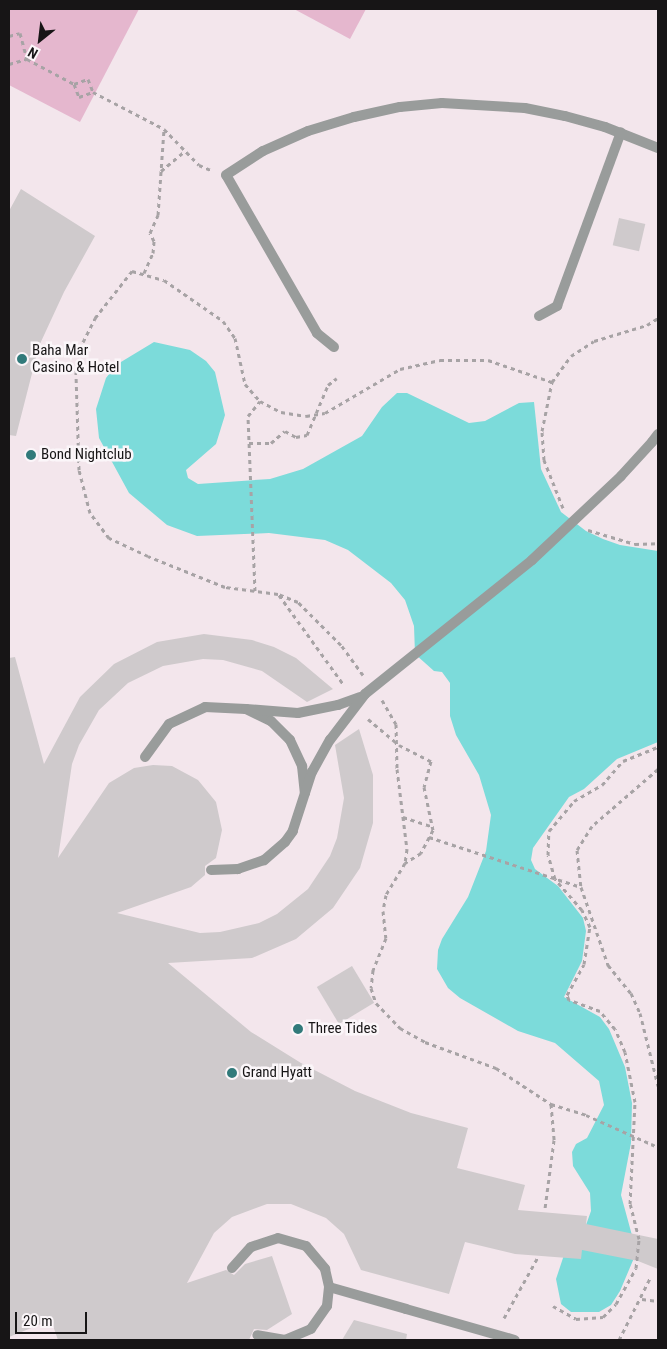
<!DOCTYPE html>
<style>
body{margin:0}
#map{position:relative;width:667px;height:1349px;overflow:hidden;background:#fbf6f9;font-family:"Roboto Condensed",sans-serif}
div>[style]{position:absolute}
.built>*{inset:0;background:#f3e6ec;transform-origin:0 0}
.green>*{inset:0;background:#e5b7ce}
.water>*{inset:0;background:#7cdbda}
.building>*{inset:0;background:#cfcacc;transform-origin:0 0}
.path>*{height:3px;margin-top:-1.5px;transform-origin:0;background:repeating-linear-gradient(90deg,#a7a3a5 0 4px,transparent 0 8px)}
.lane>*{height:10px;margin:-5px;padding:0 5px;transform-origin:5px;border-radius:5px;background:#999c9b}
.path-bridge>*{height:3px;margin-top:-1.5px;transform-origin:0;background:repeating-linear-gradient(90deg,#a7a3a5 0 4px,transparent 0 8px)}
.lane-bridge>*{height:10px;margin:-5px;padding:0 5px;transform-origin:5px;border-radius:5px;background:#999c9b}
.dots>*{width:14px;height:14px;translate:-50% -50%;box-sizing:border-box;border:2px solid #fbf6f9;border-radius:50%}
span{translate:-50% -50%;white-space:nowrap;text-align:center;line-height:1.15;-webkit-text-stroke:5px #fbf6f9;paint-order:stroke}
.poi-label{font-size:15px;color:#171516}
.left{translate:0 -50%;text-align:left}
.frame{position:absolute;inset:0;border:10px solid #171516;pointer-events:none}
.north{position:absolute;left:15px;top:15px;width:50px;height:50px;-webkit-text-stroke:4px #fbf6f9;paint-order:stroke;rotate:209deg;font-size:14px;font-weight:700;line-height:20px;text-align:center;color:#171516}
.north::after{content:'';display:block;margin:auto;width:18px;height:22px;background:#171516;clip-path:polygon(50% 0,100% 100%,50% 72%,0 100%)}
.scale{position:absolute;left:15px;top:1312px;width:72px;height:22px;box-sizing:border-box;border:2px solid #171516;border-top:0;padding-left:6px;font-size:15px;line-height:18px;white-space:nowrap;color:#171516;-webkit-text-stroke:4px #fbf6f9;paint-order:stroke}
</style>
<div id="map">
<div class="built">
<i style="left:9px;top:9px;width:649px;height:1331px"></i>
</div>
<div class="green">
<i style="clip-path:polygon(9px 9px,139px 9px,80px 122px,9px 85px)"></i>
<i style="clip-path:polygon(294px 9px,366px 9px,350px 39px)"></i>
</div>
<div class="water">
<i style="clip-path:polygon(154px 342px,190px 350px,206px 361px,215px 372px,225px 415px,216px 444px,186px 470px,188px 478px,198px 484px,270px 479px,303px 469px,362px 436px,382px 407px,397px 393px,407px 393px,469px 423px,485px 421px,519px 403px,534px 402px,541px 469px,561px 512px,586px 531px,603px 539px,620px 545px,658px 551px,658px 742px,617px 759px,584px 789px,569px 797px,533px 848px,531px 860px,535px 869px,558px 886px,583px 918px,586px 931px,582px 961px,564px 997px,600px 1017px,609px 1029px,625px 1067px,632px 1103px,631px 1143px,621px 1195px,633px 1239px,634px 1258px,620px 1291px,611px 1305px,599px 1312px,571px 1312px,561px 1304px,556px 1279px,565px 1252px,586px 1225px,591px 1211px,590px 1193px,573px 1166px,572px 1152px,576px 1144px,587px 1138px,604px 1105px,599px 1081px,555px 1043px,518px 1031px,460px 998px,448px 988px,437px 969px,438px 950px,442px 939px,468px 897px,486px 851px,491px 815px,479px 775px,456px 735px,450px 716px,450px 683px,442px 672px,434px 671px,415px 654px,414px 626px,405px 600px,391px 583px,348px 550px,325px 540px,269px 533px,197px 536px,167px 525px,129px 493px,99px 438px,96px 409px,106px 378px,116px 365px)"></i>
</div>
<div class="building">
<i style="clip-path:polygon(21px 189px,95px 236px,64px 292px,39px 346px,16px 436px,9px 435px,9px 211px)"></i>
<i style="left:619px;top:218px;width:27px;height:28px;rotate:13deg"></i>
<i style="clip-path:polygon(204px 634px,252px 640px,274px 647px,296px 658px,333px 689px,307px 702px,262px 671px,223px 660px,203px 659px,163px 666px,128px 683px,99px 710px,79px 745px,72px 764px,58px 858px,109px 783px,134px 768px,153px 765px,172px 766px,198px 780px,216px 802px,222px 830px,216px 858px,205px 866px,205px 875px,191px 887px,117px 913px,200px 933px,220px 932px,259px 923px,277px 914px,308px 889px,330px 856px,337px 838px,344px 798px,335px 745px,359px 729px,373px 775px,373px 823px,360px 868px,333px 908px,296px 939px,252px 958px,168px 963px,251px 1032px,301px 1063px,355px 1091px,411px 1113px,468px 1128px,457px 1168px,525px 1185px,518px 1210px,587px 1216px,586px 1224px,658px 1239px,658px 1269px,638px 1261px,582px 1250px,581px 1259px,515px 1254px,465px 1242px,449px 1294px,361px 1270px,344px 1234px,326px 1218px,291px 1204px,267px 1204px,232px 1217px,214px 1233px,187px 1283px,226px 1270px,234px 1275px,245px 1264px,272px 1256px,292px 1314px,267px 1330px,254px 1329px,249px 1340px,58px 1340px,51px 1320px,9px 1337px,9px 658px,15px 657px,44px 764px,80px 697px,114px 664px,157px 642px)"></i>
<i style="left:352px;top:966px;width:43px;height:41px;rotate:59deg"></i>
<i style="clip-path:polygon(354px 1320px,407px 1334px,406px 1340px,342px 1340px)"></i>
</div>
<div class="path">
<i style="left:9px;top:36px;width:11px;rotate:-15deg"></i>
<i style="left:20px;top:33px;width:27px;rotate:75deg"></i>
<i style="left:9px;top:64px;width:19px;rotate:-16deg"></i>
<i style="left:27px;top:59px;width:53px;rotate:28deg"></i>
<i style="left:74px;top:84px;width:14px;rotate:69deg"></i>
<i style="left:79px;top:97px;width:15px;rotate:-20deg"></i>
<i style="left:74px;top:84px;width:15px;rotate:-20deg"></i>
<i style="left:88px;top:79px;width:14px;rotate:69deg"></i>
<i style="left:93px;top:92px;width:80px;rotate:27.5deg"></i>
<i style="left:164px;top:129px;width:50px;rotate:45.8deg"></i>
<i style="left:199px;top:165px;width:13px;rotate:23deg"></i>
<i style="left:161px;top:171px;width:31px;rotate:-40deg"></i>
<i style="left:144px;top:273px;width:22px;rotate:-66deg"></i>
<i style="left:153px;top:253px;width:12px;rotate:-85deg"></i>
<i style="left:154px;top:241px;width:9px;rotate:-117deg"></i>
<i style="left:150px;top:233px;width:20px;rotate:-66deg"></i>
<i style="left:158px;top:215px;width:86px;rotate:-86deg"></i>
<i style="left:249px;top:443px;width:22px"></i>
<i style="left:271px;top:443px;width:18px;rotate:-41deg"></i>
<i style="left:285px;top:431px;width:13px;rotate:29deg"></i>
<i style="left:296px;top:437px;width:11px;rotate:-10deg"></i>
<i style="left:307px;top:435px;width:54px;rotate:-67.2deg"></i>
<i style="left:328px;top:385px;width:11px;rotate:-38deg"></i>
<i style="left:563px;top:508px;width:52px;rotate:-111.6deg"></i>
<i style="left:544px;top:460px;width:29px;rotate:-94deg"></i>
<i style="left:542px;top:431px;width:50px;rotate:-78.5deg"></i>
<i style="left:552px;top:382px;width:32px;rotate:-54deg"></i>
<i style="left:571px;top:356px;width:27px;rotate:-33deg"></i>
<i style="left:594px;top:341px;width:55px;rotate:-16.8deg"></i>
<i style="left:647px;top:325px;width:13px;rotate:-32deg"></i>
<i style="left:588px;top:530px;width:49px;rotate:16.6deg"></i>
<i style="left:635px;top:544px;width:23px;rotate:-2deg"></i>
<i style="left:255px;top:591px;width:175px;rotate:-92.3deg"></i>
<i style="left:248px;top:416px;width:19px;rotate:-51deg"></i>
<i style="left:279px;top:595px;width:111px;rotate:54.2deg"></i>
<i style="left:363px;top:675px;width:37px;rotate:-126deg"></i>
<i style="left:341px;top:645px;width:61px;rotate:-135deg"></i>
<i style="left:298px;top:602px;width:22px;rotate:-158deg"></i>
<i style="left:278px;top:594px;width:53px;rotate:-172.5deg"></i>
<i style="left:225px;top:587px;width:83px;rotate:-158.1deg"></i>
<i style="left:148px;top:556px;width:43px;rotate:-155.2deg"></i>
<i style="left:109px;top:538px;width:31px;rotate:-127deg"></i>
<i style="left:90px;top:513px;width:44px;rotate:-104.3deg"></i>
<i style="left:79px;top:470px;width:98px;rotate:-91.8deg"></i>
<i style="left:76px;top:372px;width:31px;rotate:-77deg"></i>
<i style="left:83px;top:342px;width:27px;rotate:-63deg"></i>
<i style="left:95px;top:318px;width:60px;rotate:-51.8deg"></i>
<i style="left:132px;top:271px;width:33px;rotate:16deg"></i>
<i style="left:164px;top:280px;width:72px;rotate:34.8deg"></i>
<i style="left:223px;top:321px;width:21px;rotate:55deg"></i>
<i style="left:235px;top:338px;width:47px;rotate:77.7deg"></i>
<i style="left:245px;top:384px;width:23px;rotate:49deg"></i>
<i style="left:260px;top:401px;width:24px;rotate:28deg"></i>
<i style="left:281px;top:412px;width:25px;rotate:9deg"></i>
<i style="left:306px;top:416px;width:19px;rotate:-9deg"></i>
<i style="left:325px;top:413px;width:87px;rotate:-30.4deg"></i>
<i style="left:400px;top:369px;width:41px;rotate:-12.7deg"></i>
<i style="left:440px;top:360px;width:48px"></i>
<i style="left:488px;top:360px;width:68px;rotate:19deg"></i>
<i style="left:382px;top:700px;width:28px;rotate:60deg"></i>
<i style="left:396px;top:724px;width:45px;rotate:88.7deg"></i>
<i style="left:397px;top:769px;width:81px;rotate:82.9deg"></i>
<i style="left:407px;top:849px;width:14px;rotate:98deg"></i>
<i style="left:405px;top:863px;width:37px;rotate:121deg"></i>
<i style="left:386px;top:895px;width:16px;rotate:101deg"></i>
<i style="left:383px;top:911px;width:27px;rotate:84deg"></i>
<i style="left:386px;top:938px;width:35px;rotate:112deg"></i>
<i style="left:373px;top:970px;width:18px;rotate:96deg"></i>
<i style="left:371px;top:988px;width:16px;rotate:72deg"></i>
<i style="left:376px;top:1003px;width:35px;rotate:46deg"></i>
<i style="left:400px;top:1028px;width:29px;rotate:29deg"></i>
<i style="left:425px;top:1042px;width:76px;rotate:20.1deg"></i>
<i style="left:496px;top:1068px;width:66px;rotate:33.2deg"></i>
<i style="left:551px;top:1104px;width:36px;rotate:85deg"></i>
<i style="left:554px;top:1140px;width:69px;rotate:97.5deg"></i>
<i style="left:368px;top:719px;width:40px;rotate:40deg"></i>
<i style="left:399px;top:745px;width:36px;rotate:27deg"></i>
<i style="left:431px;top:761px;width:27px;rotate:105deg"></i>
<i style="left:424px;top:787px;width:44px;rotate:78.2deg"></i>
<i style="left:433px;top:830px;width:26px;rotate:118deg"></i>
<i style="left:421px;top:853px;width:19px;rotate:148deg"></i>
<i style="left:658px;top:769px;width:87px;rotate:139.2deg"></i>
<i style="left:592px;top:826px;width:28px;rotate:122deg"></i>
<i style="left:577px;top:850px;width:37px;rotate:84deg"></i>
<i style="left:581px;top:887px;width:83px;rotate:70.9deg"></i>
<i style="left:608px;top:965px;width:36px;rotate:51deg"></i>
<i style="left:631px;top:993px;width:22px;rotate:66deg"></i>
<i style="left:640px;top:1013px;width:75px;rotate:76.1deg"></i>
<i style="left:403px;top:817px;width:32px;rotate:18deg"></i>
<i style="left:429px;top:837px;width:160px;rotate:18.2deg"></i>
<i style="left:551px;top:1104px;width:37px;rotate:17deg"></i>
<i style="left:651px;top:1144px;width:8px;rotate:23deg"></i>
<i style="left:642px;top:1299px;width:16px;rotate:7deg"></i>
<i style="left:553px;top:1306px;width:26px;rotate:29deg"></i>
<i style="left:576px;top:1319px;width:27px;rotate:-4deg"></i>
<i style="left:603px;top:1317px;width:18px;rotate:-45deg"></i>
<i style="left:616px;top:1304px;width:41px;rotate:-60.9deg"></i>
<i style="left:636px;top:1268px;width:29px;rotate:-84deg"></i>
<i style="left:639px;top:1239px;width:36px;rotate:-104deg"></i>
<i style="left:630px;top:1204px;width:102px;rotate:-87.2deg"></i>
<i style="left:635px;top:1102px;width:51px;rotate:-101.3deg"></i>
<i style="left:625px;top:1052px;width:25px;rotate:-113deg"></i>
<i style="left:615px;top:1029px;width:23px;rotate:-130deg"></i>
<i style="left:600px;top:1011px;width:33px;rotate:-160deg"></i>
<i style="left:569px;top:1000px;width:5px;rotate:-112deg"></i>
<i style="left:567px;top:995px;width:35px;rotate:-61deg"></i>
<i style="left:584px;top:964px;width:37px;rotate:-81deg"></i>
<i style="left:590px;top:927px;width:19px;rotate:-115deg"></i>
<i style="left:582px;top:910px;width:41px;rotate:-131.1deg"></i>
<i style="left:555px;top:879px;width:25px;rotate:-106deg"></i>
<i style="left:548px;top:855px;width:24px;rotate:-88deg"></i>
<i style="left:549px;top:831px;width:39px;rotate:-50deg"></i>
<i style="left:574px;top:801px;width:32px;rotate:-30deg"></i>
<i style="left:602px;top:785px;width:32px;rotate:-49deg"></i>
<i style="left:623px;top:761px;width:38px;rotate:-22deg"></i>
<i style="left:504px;top:1318px;width:70px;rotate:-60.9deg"></i>
<i style="left:619px;top:1340px;width:69px;rotate:-63.4deg"></i>
</div>
<div class="lane">
<i style="left:539px;top:316px;width:21px;rotate:-29deg"></i>
<i style="left:557px;top:306px;width:185px;rotate:-69.8deg"></i>
<i style="left:334px;top:347px;width:22px;rotate:-141deg"></i>
<i style="left:317px;top:333px;width:182px;rotate:-119.9deg"></i>
<i style="left:226px;top:175px;width:44px;rotate:-33deg"></i>
<i style="left:263px;top:151px;width:49px;rotate:-24deg"></i>
<i style="left:308px;top:131px;width:48px;rotate:-16.9deg"></i>
<i style="left:354px;top:117px;width:47px;rotate:-12.3deg"></i>
<i style="left:400px;top:107px;width:42px;rotate:-5.4deg"></i>
<i style="left:442px;top:103px;width:83px;rotate:3.4deg"></i>
<i style="left:525px;top:108px;width:41px;rotate:11.3deg"></i>
<i style="left:565px;top:116px;width:41px;rotate:15.4deg"></i>
<i style="left:605px;top:127px;width:57px;rotate:21.6deg"></i>
<i style="left:652px;top:442px;width:10px;rotate:-53deg"></i>
<i style="left:145px;top:757px;width:41px;rotate:-54deg"></i>
<i style="left:169px;top:724px;width:40px;rotate:-25deg"></i>
<i style="left:205px;top:707px;width:41px;rotate:2.8deg"></i>
<i style="left:246px;top:709px;width:28px;rotate:26deg"></i>
<i style="left:271px;top:721px;width:27px;rotate:45deg"></i>
<i style="left:290px;top:740px;width:29px;rotate:65deg"></i>
<i style="left:302px;top:766px;width:27px;rotate:84deg"></i>
<i style="left:305px;top:793px;width:40px;rotate:108deg"></i>
<i style="left:293px;top:831px;width:14px;rotate:126deg"></i>
<i style="left:285px;top:842px;width:28px;rotate:139deg"></i>
<i style="left:264px;top:860px;width:28px;rotate:161deg"></i>
<i style="left:238px;top:869px;width:27px;rotate:178deg"></i>
<i style="left:232px;top:1268px;width:28px;rotate:-48deg"></i>
<i style="left:251px;top:1247px;width:28px;rotate:-18deg"></i>
<i style="left:278px;top:1238px;width:29px;rotate:16deg"></i>
<i style="left:306px;top:1246px;width:30px;rotate:50deg"></i>
<i style="left:325px;top:1269px;width:18px;rotate:77deg"></i>
<i style="left:329px;top:1287px;width:19px;rotate:96deg"></i>
<i style="left:327px;top:1306px;width:28px;rotate:125deg"></i>
<i style="left:311px;top:1329px;width:28px;rotate:157deg"></i>
<i style="left:285px;top:1340px;width:28px;rotate:-170deg"></i>
<i style="left:329px;top:1287px;width:80px;rotate:15.9deg"></i>
</div>
<div class="path-bridge">
<i style="left:586px;top:1115px;width:71px;rotate:24deg"></i>
</div>
<div class="lane-bridge">
<i style="left:246px;top:709px;width:52px;rotate:4.4deg"></i>
<i style="left:298px;top:713px;width:41px;rotate:-11.3deg"></i>
<i style="left:338px;top:705px;width:23px;rotate:-20deg"></i>
<i style="left:305px;top:793px;width:22px;rotate:-72deg"></i>
<i style="left:312px;top:772px;width:37px;rotate:-61deg"></i>
<i style="left:330px;top:740px;width:58px;rotate:-52.7deg"></i>
<i style="left:365px;top:694px;width:214px;rotate:-38.7deg"></i>
<i style="left:532px;top:560px;width:122px;rotate:-43.3deg"></i>
<i style="left:621px;top:476px;width:46px;rotate:-47.6deg"></i>
<i style="left:406px;top:1309px;width:113px;rotate:15.9deg"></i>
</div>
<div class="dots">
<i style="left:22px;top:359px;background:#317a7a"></i>
<i style="left:31px;top:455px;background:#317a7a"></i>
<i style="left:298px;top:1029px;background:#317a7a"></i>
<i style="left:232px;top:1073px;background:#317a7a"></i>
</div>
<div class="poi-label">
<span class="left" style="left:32px;top:359px">Baha Mar<br>Casino &amp; Hotel</span>
<span class="left" style="left:41px;top:455px">Bond Nightclub</span>
<span class="left" style="left:308px;top:1029px">Three Tides</span>
<span class="left" style="left:242px;top:1073px">Grand Hyatt</span>
</div>
<div class="frame"></div>
<div class="north">N</div>
<div class="scale">20 m</div>
</div>
